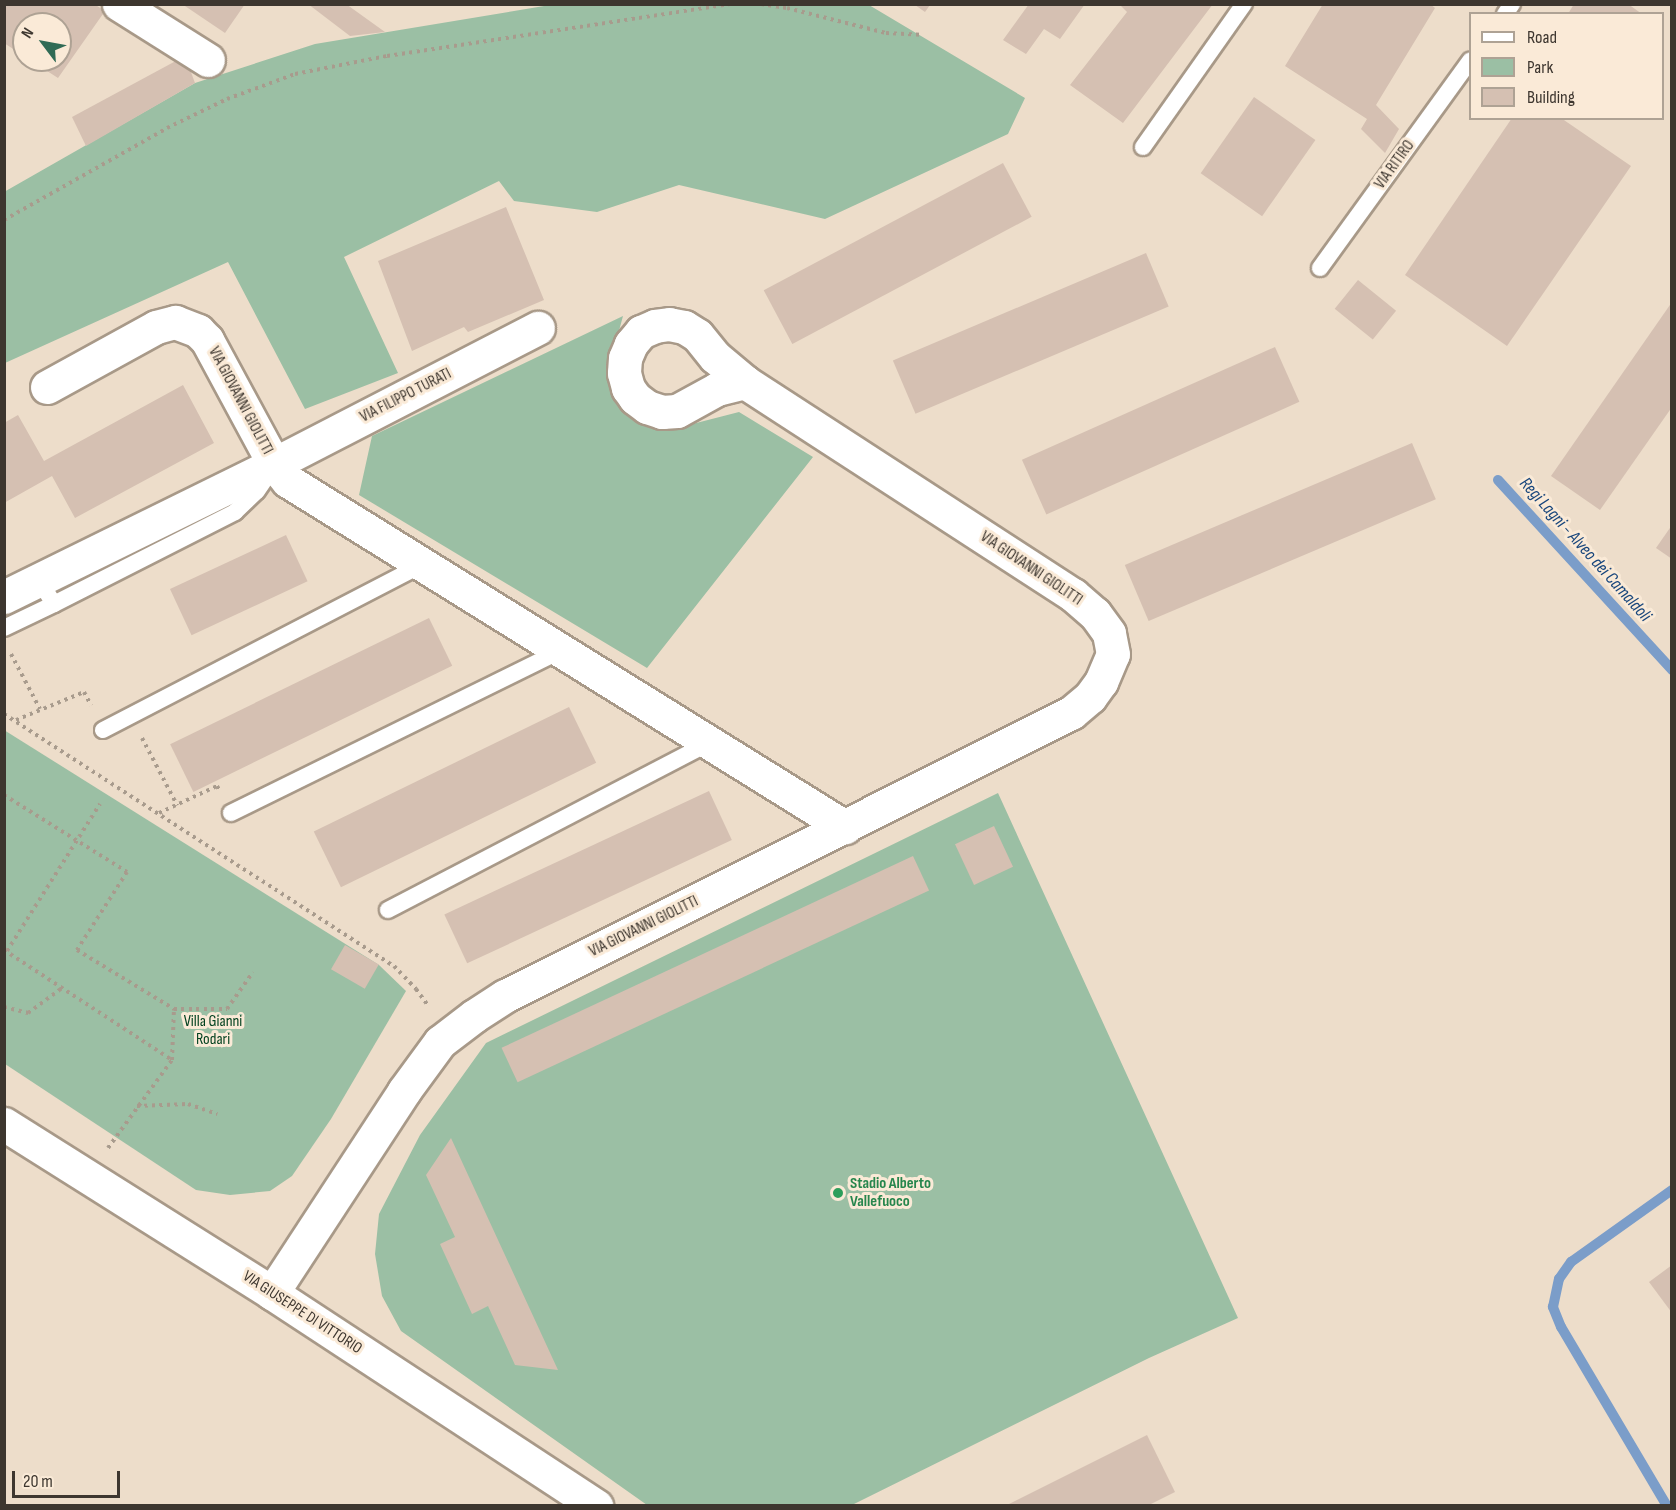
<!DOCTYPE html>
<style>
body{margin:0}
#map{position:relative;width:1676px;height:1510px;overflow:hidden;background:#edddca;font-family:"Sofia Sans Condensed",sans-serif}
div>[style]{position:absolute}
.green>*{inset:0;background:#9bbfa4}
.stream>*{height:10px;margin:-5px;padding:0 5px;transform-origin:5px;border-radius:5px;background:#7b9dc9}
.building>*{inset:0;background:#d5c0b2;transform-origin:0 0}
.path>*{height:4px;margin-top:-2px;transform-origin:0;background:repeating-linear-gradient(90deg,#a89b8d 0 3px,transparent 0 7.5px)}
.roads{filter:drop-shadow(2px 0 #a89988) drop-shadow(-2px 0 #a89988) drop-shadow(0 2px #a89988) drop-shadow(0 -2px #a89988)}
.service>*{height:16px;margin:-8px;padding:0 8px;transform-origin:8px;border-radius:8px;background:#fff}
.minor>*{height:33px;margin:-16.5px;padding:0 16.5px;transform-origin:16.5px;border-radius:16.5px;background:#fff}
.dots>*{width:16px;height:16px;translate:-50% -50%;box-sizing:border-box;border:3px solid #faead7;border-radius:50%}
span{translate:-50% -50%;white-space:nowrap;text-align:center;line-height:1.15;-webkit-text-stroke:6px #faead7;paint-order:stroke}
.street-label{font-size:16px;color:#3d362f}
.park-label{font-size:16px;color:#02411f}
.leisure-label{font-size:16px;color:#27864d;font-weight:700}
.left{translate:0 -50%;text-align:left}
.water-label{font-size:18px;color:#18467c;font-style:italic}
.frame{position:absolute;inset:0;border:6px solid #3d362f;pointer-events:none}
.legend{position:absolute;left:1469px;top:12px;width:195px;height:108px;box-sizing:border-box;background:#faead7;border:2px solid #aea294;margin:0;padding:8px 10px;list-style:none;font-size:18px;color:#3d362f}
.legend li{display:flex;align-items:center;gap:12px;height:30px}
.legend b{width:30px;border:2px solid #aea294}
.north{position:absolute;left:12px;top:12px;width:60px;height:60px;box-sizing:border-box;background:#faead7;border:2px solid #aea294;border-radius:50%;rotate:302deg;font-size:16px;font-weight:700;line-height:24px;text-align:center;color:#3d362f}
.north::after{content:'';display:block;margin:auto;width:21px;height:27px;background:#306b55;clip-path:polygon(50% 0,100% 100%,50% 72%,0 100%)}
.scale{position:absolute;left:12px;top:1471px;width:108px;height:27px;box-sizing:border-box;border:3px solid #3d362f;border-top:0;padding-left:8px;font-size:18px;line-height:21px;white-space:nowrap;color:#3d362f;-webkit-text-stroke:4px #faead7;paint-order:stroke}
</style>
<div id="map">
<div class="green">
<i style="clip-path:polygon(550px 5px,869px 5px,1025px 98px,1008px 134px,825px 219px,679px 185px,597px 212px,514px 201px,499px 181px,344px 257px,398px 373px,305px 409px,228px 262px,5px 363px,4px 192px,195px 83px,315px 44px)"></i>
<i style="clip-path:polygon(623px 316px,607px 375px,620px 400px,642px 419px,669px 430px,739px 412px,813px 457px,647px 668px,359px 495px,372px 436px)"></i>
<i style="clip-path:polygon(4px 730px,379px 965px,406px 991px,331px 1119px,292px 1176px,270px 1191px,230px 1195px,196px 1190px,5px 1064px)"></i>
<i style="clip-path:polygon(998px 793px,1238px 1318px,1149px 1358px,852px 1505px,647px 1505px,401px 1331px,382px 1296px,375px 1254px,379px 1214px,420px 1135px,486px 1043px)"></i>
</div>
<div class="stream">
<i style="left:1498px;top:480px;width:258px;rotate:47.5deg"></i>
<i style="left:1667px;top:1506px;width:208px;rotate:-120.6deg"></i>
<i style="left:1561px;top:1327px;width:22px;rotate:-112deg"></i>
<i style="left:1553px;top:1307px;width:29px;rotate:-78deg"></i>
<i style="left:1559px;top:1279px;width:21px;rotate:-55deg"></i>
<i style="left:1571px;top:1262px;width:124px;rotate:-35.5deg"></i>
</div>
<div class="building">
<i style="clip-path:polygon(4px 4px,94px 4px,105px 11px,58px 78px,30px 60px,60px 60px,60px 24px,24px 24px,24px 56px,4px 43px)"></i>
<i style="clip-path:polygon(182px 4px,245px 4px,225px 33px)"></i>
<i style="clip-path:polygon(308px 4px,346px 4px,385px 32px,350px 36px)"></i>
<i style="clip-path:polygon(1029px 4px,1085px 4px,1060px 39px,1044px 29px,1026px 54px,1003px 40px)"></i>
<i style="clip-path:polygon(1119px 4px,1213px 4px,1123px 123px,1070px 85px,1127px 12px)"></i>
<i style="clip-path:polygon(1323px 4px,1430px 4px,1435px 8px,1376px 105px,1399px 129px,1385px 153px,1361px 129px,1367px 119px,1285px 66px)"></i>
<i style="clip-path:polygon(1574px 4px,1628px 4px,1642px 14px,1568px 14px)"></i>
<i style="clip-path:polygon(915px 5px,930px 5px,925px 12px)"></i>
<i style="clip-path:polygon(185px 56px,195px 83px,86px 146px,72px 117px)"></i>
<i style="left:1254px;top:97px;width:75px;height:93px;rotate:35deg"></i>
<i style="clip-path:polygon(1512px 118px,1561px 118px,1631px 166px,1507px 346px,1405px 275px)"></i>
<i style="left:1003px;top:163px;width:61px;height:271px;rotate:62deg"></i>
<i style="clip-path:polygon(506px 207px,544px 300px,468px 332px,464px 327px,412px 351px,378px 261px)"></i>
<i style="left:1146px;top:253px;width:58px;height:275px;rotate:67deg"></i>
<i style="left:1358px;top:280px;width:49px;height:37px;rotate:39deg"></i>
<i style="clip-path:polygon(1672px 302px,1672px 407px,1600px 510px,1551px 476px)"></i>
<i style="left:1275px;top:347px;width:60px;height:277px;rotate:66deg"></i>
<i style="clip-path:polygon(183px 385px,214px 443px,75px 518px,52px 476px,4px 503px,4px 423px,18px 415px,44px 461px)"></i>
<i style="left:1412px;top:443px;width:61px;height:312px;rotate:67deg"></i>
<i style="clip-path:polygon(1672px 525px,1672px 559px,1656px 548px)"></i>
<i style="left:286px;top:535px;width:51px;height:128px;rotate:65deg"></i>
<i style="left:429px;top:618px;width:53px;height:288px;rotate:64deg"></i>
<i style="left:569px;top:707px;width:62px;height:284px;rotate:64deg"></i>
<i style="left:709px;top:791px;width:54px;height:292px;rotate:65deg"></i>
<i style="left:994px;top:826px;width:45px;height:43px;rotate:65deg"></i>
<i style="left:913px;top:856px;width:38px;height:454px;rotate:65deg"></i>
<i style="left:345px;top:945px;width:39px;height:28px;rotate:30deg"></i>
<i style="clip-path:polygon(451px 1138px,558px 1370px,515px 1365px,488px 1306px,472px 1314px,440px 1244px,455px 1237px,426px 1175px)"></i>
<i style="clip-path:polygon(1672px 1265px,1672px 1313px,1649px 1282px)"></i>
<i style="clip-path:polygon(1147px 1435px,1175px 1492px,1147px 1506px,1005px 1506px)"></i>
</div>
<div class="path">
<i style="left:761px;top:4px;width:26px;rotate:9deg"></i>
<i style="left:787px;top:8px;width:102px;rotate:14.2deg"></i>
<i style="left:886px;top:33px;width:35px;rotate:3deg"></i>
<i style="left:4px;top:220px;width:187px;rotate:-29.4deg"></i>
<i style="left:167px;top:128px;width:67px;rotate:-25.8deg"></i>
<i style="left:227px;top:99px;width:72px;rotate:-20.2deg"></i>
<i style="left:295px;top:74px;width:94px;rotate:-11.1deg"></i>
<i style="left:387px;top:56px;width:347px;rotate:-8.6deg"></i>
<i style="left:11px;top:654px;width:62px;rotate:62.2deg"></i>
<i style="left:4px;top:714px;width:464px;rotate:32.9deg"></i>
<i style="left:394px;top:966px;width:32px;rotate:46deg"></i>
<i style="left:416px;top:989px;width:22px;rotate:54deg"></i>
<i style="left:16px;top:720px;width:74px;rotate:-22.4deg"></i>
<i style="left:84px;top:692px;width:15px;rotate:62deg"></i>
<i style="left:142px;top:738px;width:76px;rotate:62.4deg"></i>
<i style="left:4px;top:795px;width:145px;rotate:32deg"></i>
<i style="left:127px;top:872px;width:93px;rotate:122.7deg"></i>
<i style="left:77px;top:950px;width:114px;rotate:31.3deg"></i>
<i style="left:159px;top:813px;width:64px;rotate:-25deg"></i>
<i style="left:217px;top:786px;width:6px;rotate:59deg"></i>
<i style="left:4px;top:950px;width:201px;rotate:33.2deg"></i>
<i style="left:7px;top:951px;width:174px;rotate:-57.7deg"></i>
<i style="left:4px;top:1007px;width:25px;rotate:14deg"></i>
<i style="left:28px;top:1013px;width:42px;rotate:-36.3deg"></i>
<i style="left:137px;top:1106px;width:51px;rotate:-2.2deg"></i>
<i style="left:188px;top:1104px;width:31px;rotate:19deg"></i>
<i style="left:108px;top:1148px;width:109px;rotate:-54deg"></i>
<i style="left:172px;top:1060px;width:51px;rotate:-87.8deg"></i>
<i style="left:174px;top:1009px;width:53px"></i>
<i style="left:227px;top:1009px;width:45px;rotate:-54.9deg"></i>
</div>
<div class="roads">
<div class="service">
<i style="left:1505px;top:14px;width:12px;rotate:-55deg"></i>
<i style="left:1143px;top:147px;width:175px;rotate:-54.8deg"></i>
<i style="left:1320px;top:268px;width:256px;rotate:-54.1deg"></i>
<i style="left:39px;top:580px;width:28px;rotate:58deg"></i>
<i style="left:54px;top:604px;width:203px;rotate:-26.9deg"></i>
<i style="left:235px;top:512px;width:30px;rotate:-44deg"></i>
<i style="left:257px;top:491px;width:23px;rotate:-56deg"></i>
<i style="left:4px;top:628px;width:55px;rotate:-25.6deg"></i>
<i style="left:103px;top:730px;width:358px;rotate:-27.4deg"></i>
<i style="left:231px;top:813px;width:367px;rotate:-26.2deg"></i>
<i style="left:388px;top:910px;width:362px;rotate:-27.5deg"></i>
</div>
<div class="minor">
<i style="left:119px;top:4px;width:105px;rotate:32.2deg"></i>
<i style="left:47px;top:387px;width:124px;rotate:-28.8deg"></i>
<i style="left:156px;top:327px;width:20px;rotate:-15deg"></i>
<i style="left:175px;top:322px;width:25px;rotate:21deg"></i>
<i style="left:198px;top:331px;width:13px;rotate:45deg"></i>
<i style="left:207px;top:340px;width:141px;rotate:61.6deg"></i>
<i style="left:274px;top:464px;width:22px;rotate:51deg"></i>
<i style="left:288px;top:481px;width:656px;rotate:31.85deg"></i>
<i style="left:4px;top:597px;width:301px;rotate:-26.2deg"></i>
<i style="left:274px;top:464px;width:297px;rotate:-27.3deg"></i>
<i style="left:4px;top:1124px;width:317px;rotate:32.2deg"></i>
<i style="left:272px;top:1293px;width:388px;rotate:33.3deg"></i>
<i style="left:272px;top:1293px;width:241px;rotate:-56.8deg"></i>
<i style="left:404px;top:1091px;width:61px;rotate:-53.7deg"></i>
<i style="left:440px;top:1042px;width:43px;rotate:-37.4deg"></i>
<i style="left:474px;top:1016px;width:37px;rotate:-33deg"></i>
<i style="left:505px;top:996px;width:633px;rotate:-26.57deg"></i>
<i style="left:1071px;top:713px;width:25px;rotate:-40deg"></i>
<i style="left:1090px;top:697px;width:19px;rotate:-54deg"></i>
<i style="left:1101px;top:682px;width:30px;rotate:-67deg"></i>
<i style="left:1113px;top:654px;width:21px;rotate:-101deg"></i>
<i style="left:1109px;top:633px;width:24px;rotate:-126deg"></i>
<i style="left:1095px;top:614px;width:29px;rotate:-139deg"></i>
<i style="left:1073px;top:595px;width:391px;rotate:-147deg"></i>
<i style="left:745px;top:382px;width:39px;rotate:-140deg"></i>
<i style="left:715px;top:357px;width:28px;rotate:-129deg"></i>
<i style="left:697px;top:335px;width:15px;rotate:-148deg"></i>
<i style="left:684px;top:327px;width:15px;rotate:-169deg"></i>
<i style="left:669px;top:324px;width:14px;rotate:172deg"></i>
<i style="left:655px;top:326px;width:15px;rotate:157deg"></i>
<i style="left:641px;top:332px;width:16px;rotate:130deg"></i>
<i style="left:631px;top:344px;width:15px;rotate:113deg"></i>
<i style="left:625px;top:358px;width:15px;rotate:94deg"></i>
<i style="left:624px;top:373px;width:16px;rotate:75deg"></i>
<i style="left:628px;top:388px;width:12px;rotate:55deg"></i>
<i style="left:635px;top:398px;width:15px;rotate:37deg"></i>
<i style="left:647px;top:407px;width:16px;rotate:18deg"></i>
<i style="left:662px;top:412px;width:15px;rotate:-4deg"></i>
<i style="left:677px;top:411px;width:46px;rotate:-28.8deg"></i>
<i style="left:717px;top:389px;width:29px;rotate:-14deg"></i>
</div>
</div>
<div class="dots">
<i style="left:838px;top:1193px;background:#2e9e5b"></i>
</div>
<div class="street-label">
<span style="left:1395px;top:165px;rotate:-54deg">VIA RITIRO</span>
<span style="left:406px;top:396px;rotate:-27deg">VIA FILIPPO TURATI</span>
<span style="left:240px;top:401px;rotate:62deg">VIA GIOVANNI GIOLITTI</span>
<span style="left:1031px;top:569px;rotate:34deg">VIA GIOVANNI GIOLITTI</span>
<span style="left:644px;top:927px;rotate:-26deg">VIA GIOVANNI GIOLITTI</span>
<span style="left:302px;top:1313px;rotate:33deg">VIA GIUSEPPE DI VITTORIO</span>
</div>
<div class="park-label">
<span style="left:213px;top:1031px">Villa Gianni<br>Rodari</span>
</div>
<div class="leisure-label">
<span class="left" style="left:850px;top:1193px">Stadio Alberto<br>Vallefuoco</span>
</div>
<div class="water-label">
<span style="left:1585px;top:550px;rotate:48deg">Regi Lagni - Alveo dei Camaldoli</span>
</div>
<div class="frame"></div>
<ul class="legend">
<li><b style="height:8px;background:#fff"></b>Road</li>
<li><b style="height:16px;background:#9bbfa4"></b>Park</li>
<li><b style="height:16px;background:#d5c0b2"></b>Building</li>
</ul>
<div class="north">N</div>
<div class="scale">20 m</div>
</div>
